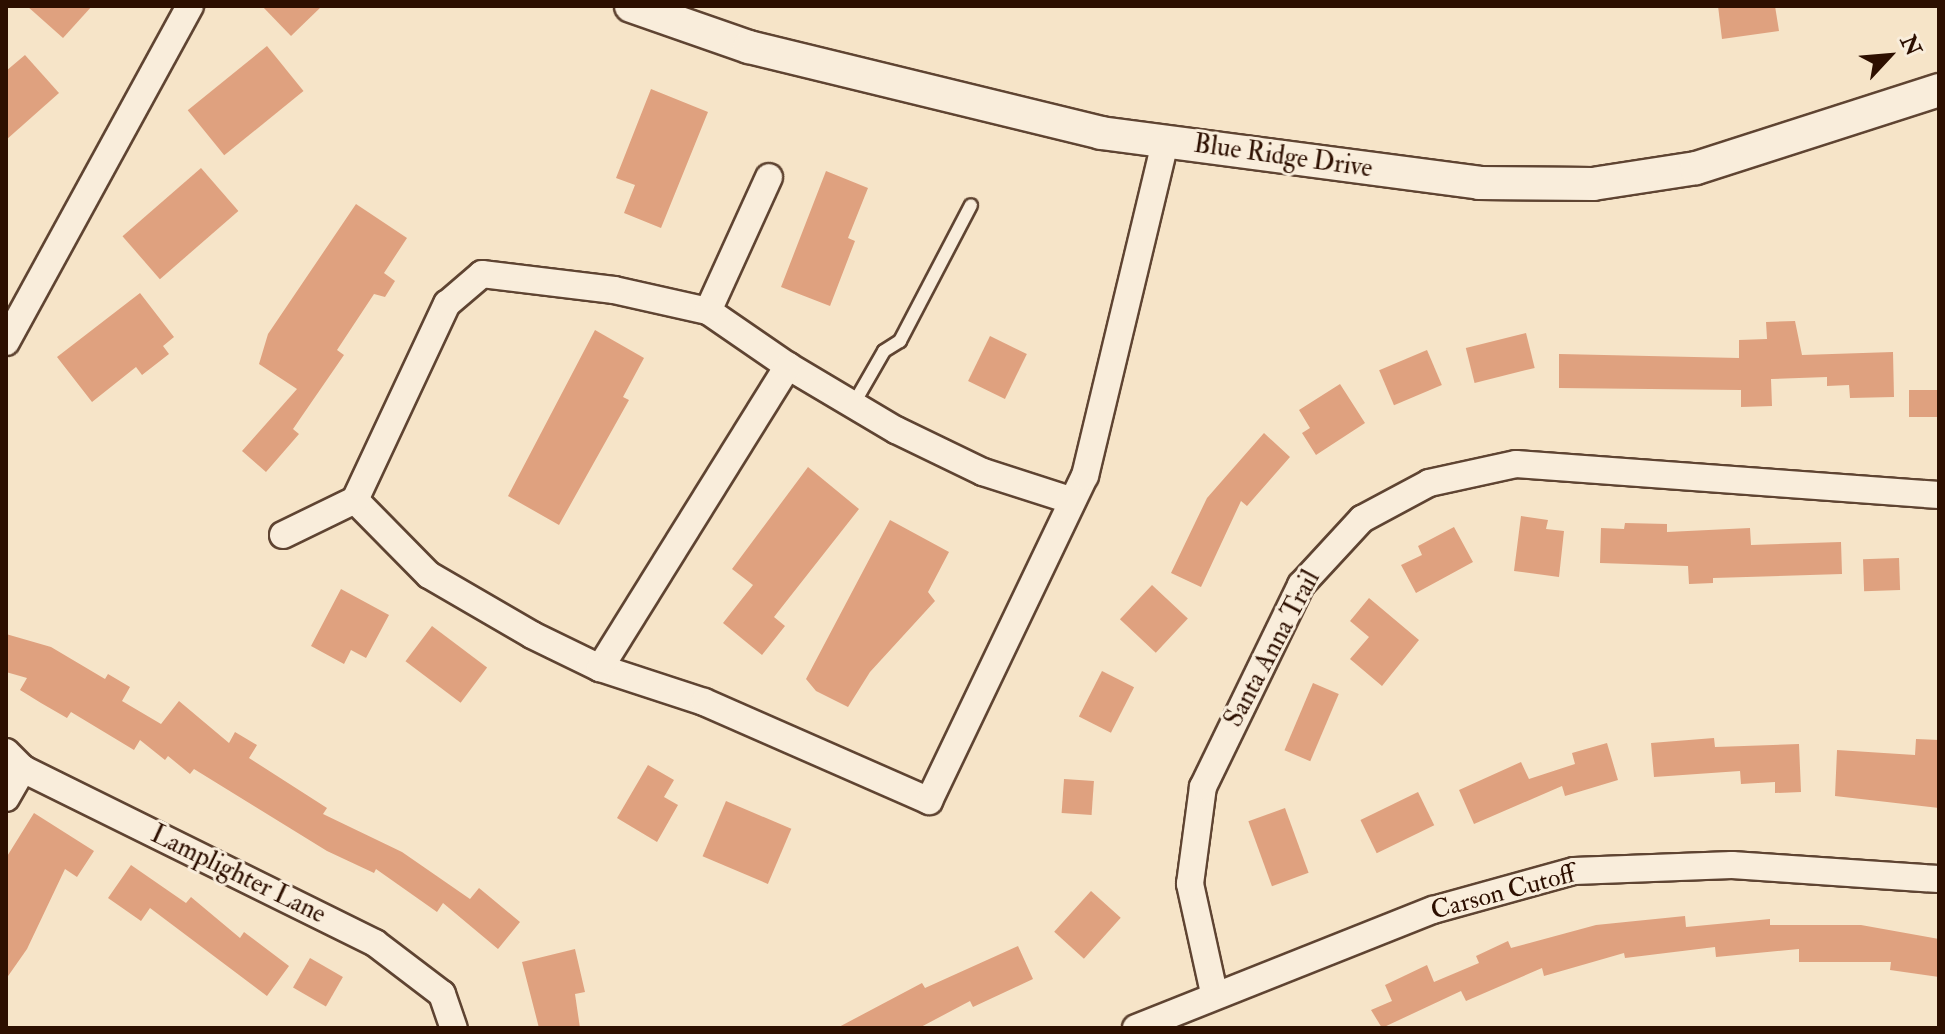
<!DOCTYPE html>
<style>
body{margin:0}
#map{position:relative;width:1945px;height:1034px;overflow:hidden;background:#f6e4c8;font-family:"IM FELL Double Pica",serif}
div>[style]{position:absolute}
.building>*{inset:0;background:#dfa17f;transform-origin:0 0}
.roads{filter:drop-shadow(2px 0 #5f4432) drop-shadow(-2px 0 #5f4432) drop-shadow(0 2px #5f4432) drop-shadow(0 -2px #5f4432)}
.service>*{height:12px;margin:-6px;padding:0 6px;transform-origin:6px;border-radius:6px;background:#f9eddb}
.minor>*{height:26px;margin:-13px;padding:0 13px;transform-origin:13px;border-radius:13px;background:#f9eddb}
.tertiary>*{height:32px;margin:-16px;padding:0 16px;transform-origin:16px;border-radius:16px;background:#f9eddb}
span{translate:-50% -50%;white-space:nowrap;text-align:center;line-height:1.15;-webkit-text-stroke:6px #f9eddb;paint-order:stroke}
.street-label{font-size:26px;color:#2d0f00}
.frame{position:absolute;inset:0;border:8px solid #2d0f00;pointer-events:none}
.north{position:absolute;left:1849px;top:16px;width:80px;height:80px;-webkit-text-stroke:6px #f9eddb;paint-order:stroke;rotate:64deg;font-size:22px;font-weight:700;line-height:32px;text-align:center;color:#2d0f00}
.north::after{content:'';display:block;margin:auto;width:28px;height:36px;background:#2d0f00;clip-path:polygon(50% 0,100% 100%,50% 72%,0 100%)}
</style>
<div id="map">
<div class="building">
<i style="clip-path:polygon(27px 6px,92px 6px,63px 38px)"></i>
<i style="clip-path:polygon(262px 6px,322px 6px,291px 36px)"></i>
<i style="clip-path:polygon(1718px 6px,1775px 6px,1779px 31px,1722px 39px)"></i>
<i style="left:267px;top:46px;width:58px;height:102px;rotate:51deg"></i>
<i style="clip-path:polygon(25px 55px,59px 93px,6px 140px,6px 71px)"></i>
<i style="clip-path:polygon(651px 89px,708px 112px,661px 228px,624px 213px,635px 185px,616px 178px)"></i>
<i style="left:201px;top:168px;width:57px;height:104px;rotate:49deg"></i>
<i style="clip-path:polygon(826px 171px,868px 188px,848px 238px,855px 241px,830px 306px,781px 287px)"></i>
<i style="clip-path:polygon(356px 204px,407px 238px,384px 273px,395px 281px,385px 297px,374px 294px,337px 350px,344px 355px,293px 429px,299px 434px,266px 472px,242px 451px,297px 389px,259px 364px,268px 334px)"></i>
<i style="clip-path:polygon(140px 293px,174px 337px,163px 346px,169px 354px,142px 375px,136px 367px,92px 402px,57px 357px)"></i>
<i style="clip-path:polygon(1795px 321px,1802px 355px,1893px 352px,1894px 397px,1850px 398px,1849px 385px,1827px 386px,1827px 377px,1771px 379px,1772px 406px,1741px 407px,1741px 390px,1559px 388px,1559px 354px,1739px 358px,1739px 340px,1767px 339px,1766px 322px)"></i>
<i style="clip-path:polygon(595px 330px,644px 358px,623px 397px,629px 400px,559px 525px,508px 496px)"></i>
<i style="left:1526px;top:333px;width:36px;height:62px;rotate:76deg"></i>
<i style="left:990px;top:336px;width:41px;height:50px;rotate:26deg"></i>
<i style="left:1427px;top:350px;width:38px;height:52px;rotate:67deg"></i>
<i style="clip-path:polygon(1340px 384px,1365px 423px,1316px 455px,1302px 433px,1310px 428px,1299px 410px)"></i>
<i style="left:1939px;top:390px;width:27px;height:30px;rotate:90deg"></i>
<i style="clip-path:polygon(1264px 433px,1290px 457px,1247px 506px,1241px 501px,1201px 587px,1171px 573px,1207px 498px)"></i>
<i style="clip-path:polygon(808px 467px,859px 509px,774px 617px,785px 626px,762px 655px,723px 623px,753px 585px,732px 569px)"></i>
<i style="clip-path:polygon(1521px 516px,1548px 520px,1546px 529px,1564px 531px,1559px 577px,1514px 571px)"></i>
<i style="clip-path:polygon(890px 520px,949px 552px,928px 592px,935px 601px,870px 672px,848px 707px,816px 691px,806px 679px)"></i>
<i style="clip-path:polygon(1625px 523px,1667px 524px,1667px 532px,1750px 528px,1751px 545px,1841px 542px,1842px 574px,1713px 578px,1713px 583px,1689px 584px,1688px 566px,1600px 563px,1601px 528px,1624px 529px)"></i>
<i style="clip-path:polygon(1454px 527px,1473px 562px,1416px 593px,1401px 565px,1422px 555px,1418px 546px)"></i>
<i style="left:1899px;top:558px;width:32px;height:36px;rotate:88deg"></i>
<i style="left:1152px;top:585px;width:49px;height:47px;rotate:43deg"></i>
<i style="clip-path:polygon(341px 589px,389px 615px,366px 658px,351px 650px,344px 664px,311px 646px)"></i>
<i style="clip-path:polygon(1369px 598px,1419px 640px,1382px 686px,1350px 659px,1369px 637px,1350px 621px)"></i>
<i style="left:432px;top:626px;width:69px;height:44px;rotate:37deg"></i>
<i style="clip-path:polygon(6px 634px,51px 647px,105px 679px,108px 674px,130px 687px,122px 701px,161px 724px,179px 701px,229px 743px,235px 732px,257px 745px,249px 758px,327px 808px,323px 814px,402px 852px,470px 899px,479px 888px,520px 922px,498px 949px,443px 903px,437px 912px,376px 869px,374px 873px,327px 851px,194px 769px,190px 774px,168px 756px,165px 760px,140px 740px,134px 750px,71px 712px,67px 718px,41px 703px,20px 690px,27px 678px,6px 672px)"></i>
<i style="left:1102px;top:671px;width:36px;height:51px;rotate:27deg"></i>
<i style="left:1313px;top:683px;width:28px;height:73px;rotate:23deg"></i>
<i style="clip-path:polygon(1714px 738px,1715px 747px,1799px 744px,1801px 792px,1775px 793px,1775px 782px,1741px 784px,1740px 771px,1654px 777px,1651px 743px)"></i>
<i style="clip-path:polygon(1916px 739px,1939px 740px,1939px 808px,1835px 796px,1837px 750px,1915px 755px)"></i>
<i style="clip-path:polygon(1607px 743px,1618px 780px,1565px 796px,1562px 786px,1474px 824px,1459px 790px,1521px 762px,1529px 779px,1575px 764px,1572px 753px)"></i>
<i style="clip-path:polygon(648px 765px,674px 780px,664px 797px,678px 805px,657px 842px,617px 818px)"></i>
<i style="left:1064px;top:779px;width:30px;height:34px;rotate:4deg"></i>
<i style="left:1418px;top:792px;width:37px;height:64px;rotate:64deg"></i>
<i style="left:726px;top:801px;width:71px;height:60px;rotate:23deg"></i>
<i style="left:1285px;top:808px;width:69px;height:39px;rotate:70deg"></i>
<i style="clip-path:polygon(34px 813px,94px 851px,77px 877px,65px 869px,27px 949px,6px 979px,6px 858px)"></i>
<i style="clip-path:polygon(131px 865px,186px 903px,191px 897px,240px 938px,244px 932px,289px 966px,267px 996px,150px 908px,141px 921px,108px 898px)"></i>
<i style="left:1091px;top:891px;width:40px;height:55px;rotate:42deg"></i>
<i style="clip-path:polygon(1685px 916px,1686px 927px,1770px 919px,1770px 925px,1861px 925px,1939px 939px,1939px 977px,1890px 970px,1891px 962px,1799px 962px,1799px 949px,1716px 957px,1715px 947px,1625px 958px,1624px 953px,1544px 976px,1542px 968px,1466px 1001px,1461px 991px,1382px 1028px,1371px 1010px,1392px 1001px,1385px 985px,1427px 965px,1434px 982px,1479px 963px,1476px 956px,1508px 941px,1511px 948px,1596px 925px)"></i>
<i style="clip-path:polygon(1018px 946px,1033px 979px,973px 1007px,970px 1001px,919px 1028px,837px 1028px,922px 983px,925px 988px)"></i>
<i style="clip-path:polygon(575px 949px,585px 992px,575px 994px,580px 1028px,539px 1028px,522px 962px)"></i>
<i style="left:310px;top:958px;width:38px;height:34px;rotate:30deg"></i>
</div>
<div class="roads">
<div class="service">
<i style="left:853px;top:405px;width:62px;rotate:-60.1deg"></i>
<i style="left:884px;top:351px;width:19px;rotate:-32deg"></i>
<i style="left:900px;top:341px;width:153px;rotate:-62.4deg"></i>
</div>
<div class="minor">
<i style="left:708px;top:311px;width:147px;rotate:-65.5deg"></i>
<i style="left:6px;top:342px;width:383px;rotate:-61.3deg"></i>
<i style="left:355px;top:500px;width:105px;rotate:45.4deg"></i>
<i style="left:429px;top:575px;width:119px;rotate:30.2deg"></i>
<i style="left:532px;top:635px;width:76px;rotate:25.9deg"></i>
<i style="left:600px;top:668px;width:109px;rotate:18.1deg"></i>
<i style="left:704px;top:702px;width:246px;rotate:23.7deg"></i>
<i style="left:929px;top:801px;width:361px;rotate:-64.4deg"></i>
<i style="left:1085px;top:476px;width:343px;rotate:-76.5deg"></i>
<i style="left:283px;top:535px;width:80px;rotate:-25.9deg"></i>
<i style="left:355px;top:500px;width:217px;rotate:-64.9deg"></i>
<i style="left:447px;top:304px;width:46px;rotate:-40.6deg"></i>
<i style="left:482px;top:274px;width:133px;rotate:6.9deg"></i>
<i style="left:614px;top:290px;width:96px;rotate:12.6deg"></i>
<i style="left:708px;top:311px;width:97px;rotate:34.5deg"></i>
<i style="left:788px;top:366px;width:126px;rotate:30.7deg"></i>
<i style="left:896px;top:430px;width:97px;rotate:25.8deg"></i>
<i style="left:983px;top:472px;width:91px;rotate:17.8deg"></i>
<i style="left:600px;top:668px;width:356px;rotate:-58.1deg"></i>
<i style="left:6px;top:752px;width:24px;rotate:45deg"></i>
<i style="left:23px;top:769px;width:393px;rotate:26.3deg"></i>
<i style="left:375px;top:943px;width:84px;rotate:37.3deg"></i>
<i style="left:442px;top:994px;width:36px;rotate:71deg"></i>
<i style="left:6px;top:798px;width:34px;rotate:-60deg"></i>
<i style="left:1214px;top:993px;width:112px;rotate:-102.4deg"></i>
<i style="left:1190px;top:884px;width:98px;rotate:-82.4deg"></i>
<i style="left:1203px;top:787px;width:225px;rotate:-64.1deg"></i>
<i style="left:1301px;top:585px;width:90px;rotate:-47.3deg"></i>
<i style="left:1362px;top:519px;width:76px;rotate:-28.2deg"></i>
<i style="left:1429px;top:483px;width:89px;rotate:-12.3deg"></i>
<i style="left:1516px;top:464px;width:424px;rotate:4.2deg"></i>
<i style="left:1136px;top:1028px;width:320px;rotate:-21.7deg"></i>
<i style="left:1433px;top:910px;width:146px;rotate:-15.5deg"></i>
<i style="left:1574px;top:871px;width:158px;rotate:-2.2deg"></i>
<i style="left:1732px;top:865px;width:207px;rotate:3.9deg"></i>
</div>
<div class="tertiary">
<i style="left:631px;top:6px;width:125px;rotate:19.2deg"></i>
<i style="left:749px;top:47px;width:362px;rotate:13.7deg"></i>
<i style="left:1101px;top:133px;width:381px;rotate:7.5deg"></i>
<i style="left:1479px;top:183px;width:114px;rotate:0.5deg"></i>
<i style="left:1593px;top:184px;width:104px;rotate:-8.8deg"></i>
<i style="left:1696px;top:168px;width:255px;rotate:-17.8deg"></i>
</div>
</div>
<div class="street-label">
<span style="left:1283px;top:157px;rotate:8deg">Blue Ridge Drive</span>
<span style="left:1273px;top:649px;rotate:-62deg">Santa Anna Trail</span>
<span style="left:238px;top:875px;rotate:26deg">Lamplighter Lane</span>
<span style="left:1503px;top:893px;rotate:-15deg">Carson Cutoff</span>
</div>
<div class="frame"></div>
<div class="north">N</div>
</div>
